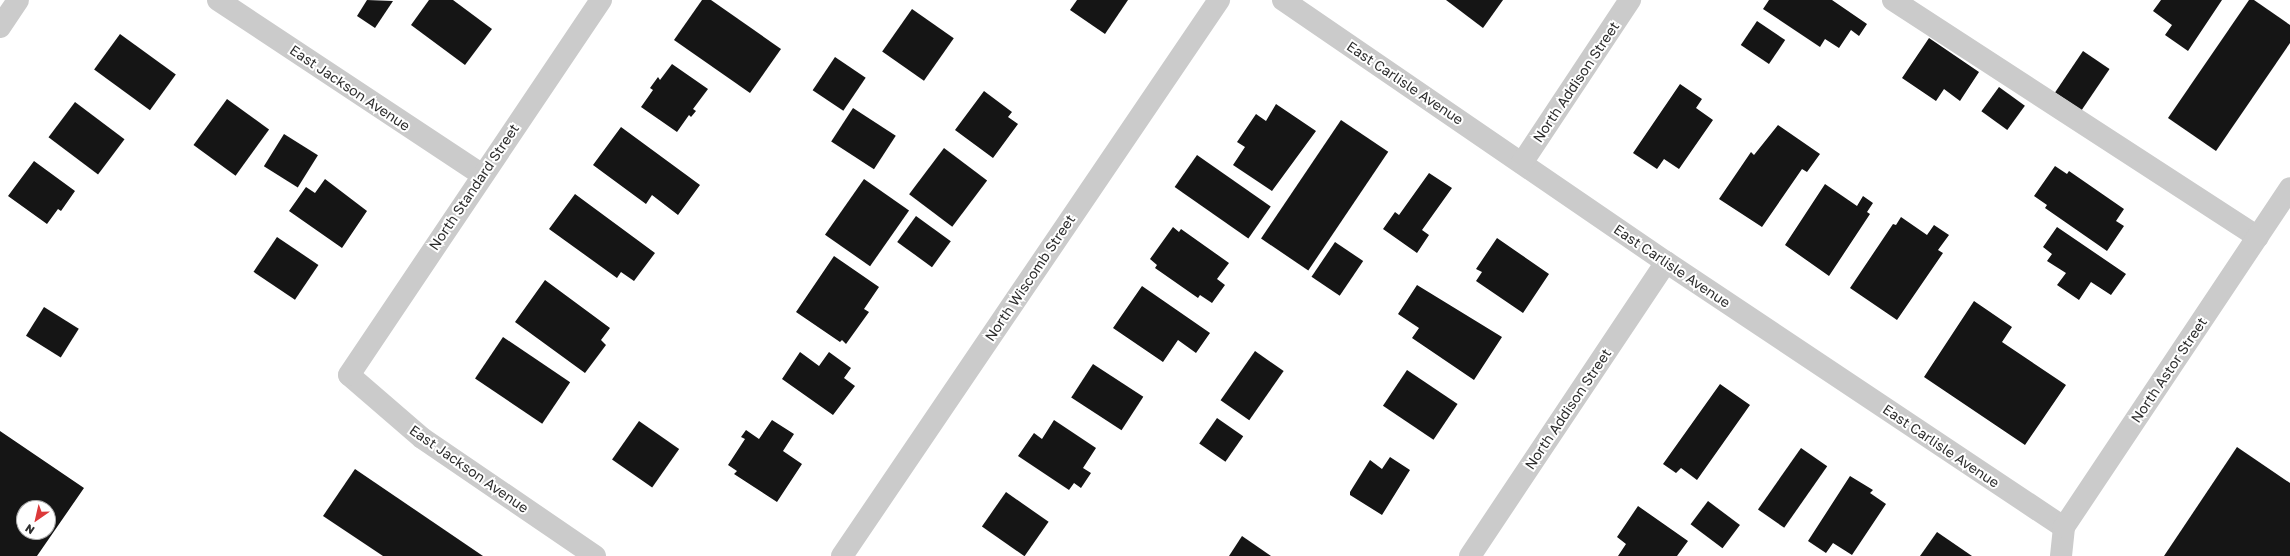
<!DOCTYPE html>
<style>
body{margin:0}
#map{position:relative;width:2290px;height:556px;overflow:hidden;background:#fff;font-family:"Golos Text",sans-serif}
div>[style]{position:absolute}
.building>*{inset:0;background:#151515;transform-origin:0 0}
.minor>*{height:22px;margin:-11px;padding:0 11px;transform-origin:11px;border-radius:11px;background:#cbcbcb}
span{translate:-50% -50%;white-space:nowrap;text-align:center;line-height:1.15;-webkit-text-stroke:4px #fff;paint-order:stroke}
.street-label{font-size:14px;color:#2e2e2e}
.north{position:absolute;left:16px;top:500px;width:40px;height:40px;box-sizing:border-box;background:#fff;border:1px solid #ababab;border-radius:50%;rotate:214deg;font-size:11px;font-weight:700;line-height:16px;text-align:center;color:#2e2e2e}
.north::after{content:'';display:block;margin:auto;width:14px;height:18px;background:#dc393a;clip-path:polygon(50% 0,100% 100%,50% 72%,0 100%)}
</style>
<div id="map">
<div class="building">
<i style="clip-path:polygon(367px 0,393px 1px,375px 28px,357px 16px)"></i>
<i style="clip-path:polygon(429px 0,453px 0,492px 29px,465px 65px,411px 25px)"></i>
<i style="clip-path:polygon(702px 0,711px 0,781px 49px,750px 93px,674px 40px)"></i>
<i style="clip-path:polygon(1077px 0,1128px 0,1105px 34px,1070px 10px)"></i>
<i style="clip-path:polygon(1446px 0,1503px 0,1483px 28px)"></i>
<i style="clip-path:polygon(1769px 0,1832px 0,1867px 24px,1859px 36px,1851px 30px,1839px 48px,1825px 39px,1820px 47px,1763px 9px)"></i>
<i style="clip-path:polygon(2161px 0,2222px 0,2188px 51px,2165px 35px,2172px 25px,2153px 11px)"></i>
<i style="clip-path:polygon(2249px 0,2254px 0,2290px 25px,2290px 43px,2216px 151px,2168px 118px)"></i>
<i style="left:912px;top:9px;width:51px;height:52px;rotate:35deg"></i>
<i style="left:1757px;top:21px;width:34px;height:29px;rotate:34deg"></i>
<i style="left:120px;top:34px;width:69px;height:44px;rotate:36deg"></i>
<i style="clip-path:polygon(1929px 38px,1979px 72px,1960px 101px,1944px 89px,1936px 101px,1902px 78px)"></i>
<i style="left:2083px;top:51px;width:32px;height:50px;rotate:34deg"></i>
<i style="left:835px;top:57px;width:37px;height:40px;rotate:34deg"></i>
<i style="clip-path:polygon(672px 64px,708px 89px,693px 109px,696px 111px,691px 117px,689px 115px,677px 132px,641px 107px,653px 90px,650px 88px,658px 77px,660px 80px)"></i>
<i style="clip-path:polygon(1680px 84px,1702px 99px,1696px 108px,1713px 120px,1679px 169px,1664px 159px,1657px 169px,1633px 153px)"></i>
<i style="left:1999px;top:87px;width:32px;height:30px;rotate:36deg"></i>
<i style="clip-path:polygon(984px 91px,1012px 112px,1008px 117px,1018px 124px,993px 158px,955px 130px)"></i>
<i style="left:227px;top:99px;width:52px;height:57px;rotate:36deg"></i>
<i style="left:75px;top:102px;width:62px;height:44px;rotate:37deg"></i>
<i style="clip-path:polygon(1276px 104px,1316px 131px,1272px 191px,1233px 165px,1245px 147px,1237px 142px,1256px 114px,1266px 121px)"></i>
<i style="left:853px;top:108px;width:51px;height:40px;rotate:33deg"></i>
<i style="left:1341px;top:120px;width:57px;height:143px;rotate:34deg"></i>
<i style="clip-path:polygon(1778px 125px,1820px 154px,1807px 172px,1802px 169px,1762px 227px,1719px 199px,1751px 152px,1754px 155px)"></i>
<i style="clip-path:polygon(621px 127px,700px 185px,678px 215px,652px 195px,646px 204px,593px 165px)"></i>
<i style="left:284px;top:134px;width:40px;height:38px;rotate:32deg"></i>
<i style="left:944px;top:148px;width:54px;height:58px;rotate:37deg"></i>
<i style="left:1197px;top:155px;width:90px;height:39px;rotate:35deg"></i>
<i style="clip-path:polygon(34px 161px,75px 191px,61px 211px,58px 209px,47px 224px,8px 196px)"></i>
<i style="clip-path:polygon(2055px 166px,2067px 174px,2069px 171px,2124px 209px,2116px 221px,2124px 226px,2107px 251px,2045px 208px,2047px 205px,2034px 196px)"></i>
<i style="clip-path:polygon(1429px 173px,1452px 188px,1422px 230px,1429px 235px,1417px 253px,1383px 229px,1395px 212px,1399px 215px)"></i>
<i style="clip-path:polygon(325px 179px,367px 211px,342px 248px,289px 211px,306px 187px,315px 193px)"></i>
<i style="left:864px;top:179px;width:55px;height:68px;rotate:35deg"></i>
<i style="clip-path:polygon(1825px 184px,1857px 206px,1863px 196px,1873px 203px,1867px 212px,1870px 214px,1829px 276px,1785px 245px)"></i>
<i style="clip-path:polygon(575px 194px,655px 253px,634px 281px,621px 272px,617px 278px,549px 229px)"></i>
<i style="left:916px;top:216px;width:43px;height:32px;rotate:36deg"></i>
<i style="clip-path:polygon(1901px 217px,1927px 235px,1934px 225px,1949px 235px,1938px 250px,1943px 253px,1897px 320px,1850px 288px,1893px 224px,1896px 225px)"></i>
<i style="clip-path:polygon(1173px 227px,1179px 232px,1181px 229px,1229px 263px,1217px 279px,1225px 285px,1212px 303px,1200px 295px,1198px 298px,1155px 268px,1157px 265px,1150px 259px)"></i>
<i style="clip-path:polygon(2057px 227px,2126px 274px,2111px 295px,2091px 282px,2079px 300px,2057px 285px,2066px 273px,2047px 261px,2052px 254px,2043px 247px)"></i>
<i style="left:277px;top:237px;width:50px;height:42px;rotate:34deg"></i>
<i style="clip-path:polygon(1497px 238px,1549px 274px,1523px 313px,1476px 281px,1482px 272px,1476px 269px)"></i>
<i style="left:1335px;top:242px;width:34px;height:42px;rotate:34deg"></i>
<i style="clip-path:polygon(834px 256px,879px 287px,864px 309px,869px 312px,846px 344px,842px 340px,840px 342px,796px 312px)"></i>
<i style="clip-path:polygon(545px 280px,610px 328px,601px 340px,606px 345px,585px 373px,515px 322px)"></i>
<i style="clip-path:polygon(1417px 285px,1502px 337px,1474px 380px,1412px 338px,1419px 328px,1398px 314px)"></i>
<i style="clip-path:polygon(1142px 286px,1210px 333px,1196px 353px,1178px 340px,1163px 362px,1113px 328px)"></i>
<i style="clip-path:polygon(1974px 301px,2012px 327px,2002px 342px,2066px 385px,2025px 445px,1924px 377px)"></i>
<i style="left:44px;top:307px;width:41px;height:34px;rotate:32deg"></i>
<i style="left:503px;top:337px;width:81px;height:50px;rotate:34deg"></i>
<i style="left:1255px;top:351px;width:35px;height:60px;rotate:35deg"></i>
<i style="clip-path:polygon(800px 352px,819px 366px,829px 352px,851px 368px,844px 378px,855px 386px,833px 415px,782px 379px)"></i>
<i style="left:1093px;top:364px;width:60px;height:40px;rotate:33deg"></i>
<i style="left:1407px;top:370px;width:61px;height:43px;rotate:34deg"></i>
<i style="clip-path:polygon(1720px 384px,1750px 405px,1697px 480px,1681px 468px,1676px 473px,1663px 464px)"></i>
<i style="left:1217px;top:418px;width:32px;height:31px;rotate:35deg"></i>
<i style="clip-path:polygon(772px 420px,794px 434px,783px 451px,802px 464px,777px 502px,734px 474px,737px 471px,728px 465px,745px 439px,741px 437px,746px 430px,759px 439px)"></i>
<i style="clip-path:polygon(1054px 420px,1096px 448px,1083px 468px,1091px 473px,1081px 488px,1074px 483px,1069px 490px,1018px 456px,1034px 433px,1042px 439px)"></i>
<i style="left:639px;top:421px;width:49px;height:47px;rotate:35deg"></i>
<i style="clip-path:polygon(evenodd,0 431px,84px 488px,37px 556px,0 556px,0 431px,24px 508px,48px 508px,48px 532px,24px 532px,24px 508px)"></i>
<i style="clip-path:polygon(2237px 447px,2290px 483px,2290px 556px,2164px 556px)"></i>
<i style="left:1801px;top:448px;width:32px;height:75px;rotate:35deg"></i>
<i style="clip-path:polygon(1390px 457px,1410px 470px,1382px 515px,1350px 495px,1350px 492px,1370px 460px,1382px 469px)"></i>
<i style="clip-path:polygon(355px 469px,483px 556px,383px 556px,323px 516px)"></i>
<i style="clip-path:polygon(1850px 476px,1873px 490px,1870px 493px,1886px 504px,1852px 555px,1833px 543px,1826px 553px,1808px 541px)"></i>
<i style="left:1006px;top:492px;width:52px;height:42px;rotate:35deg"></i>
<i style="left:1708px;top:501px;width:40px;height:29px;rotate:37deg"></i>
<i style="clip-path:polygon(1638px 506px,1688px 541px,1677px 556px,1618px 556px,1626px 544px,1617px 537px)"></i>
<i style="clip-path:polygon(1937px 532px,1972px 556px,1920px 556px)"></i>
<i style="clip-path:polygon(1242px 536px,1271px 556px,1229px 556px)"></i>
</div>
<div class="minor">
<i style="left:218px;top:0;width:317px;rotate:33.5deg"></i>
<i style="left:1283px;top:0;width:464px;rotate:34.4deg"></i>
<i style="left:1666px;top:262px;width:478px;rotate:33.7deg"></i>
<i style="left:1893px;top:0;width:435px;rotate:33deg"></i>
<i style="left:0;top:27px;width:32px;rotate:-56deg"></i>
<i style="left:1522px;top:163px;width:196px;rotate:-56.5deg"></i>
<i style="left:595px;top:556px;width:209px;rotate:-145.7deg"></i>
<i style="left:422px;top:438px;width:96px;rotate:-139.2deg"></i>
<i style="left:349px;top:375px;width:452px;rotate:-56.1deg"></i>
<i style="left:842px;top:556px;width:672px;rotate:-55.86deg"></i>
<i style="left:1470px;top:556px;width:353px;rotate:-56.3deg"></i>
<i style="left:2061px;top:556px;width:29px;rotate:-84deg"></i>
<i style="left:2064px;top:527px;width:407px;rotate:-56.3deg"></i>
</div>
<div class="street-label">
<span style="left:1576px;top:82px;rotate:-56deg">North Addison Street</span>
<span style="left:1405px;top:83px;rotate:34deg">East Carlisle Avenue</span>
<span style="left:350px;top:88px;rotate:34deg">East Jackson Avenue</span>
<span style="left:474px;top:187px;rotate:-56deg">North Standard Street</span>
<span style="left:1672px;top:266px;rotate:34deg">East Carlisle Avenue</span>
<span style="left:1030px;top:278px;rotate:-56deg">North Wiscomb Street</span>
<span style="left:2169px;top:370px;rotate:-56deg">North Astor Street</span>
<span style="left:1568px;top:409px;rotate:-56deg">North Addison Street</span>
<span style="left:1941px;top:446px;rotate:34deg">East Carlisle Avenue</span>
<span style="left:469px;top:469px;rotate:35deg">East Jackson Avenue</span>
</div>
<div class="north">N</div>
</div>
